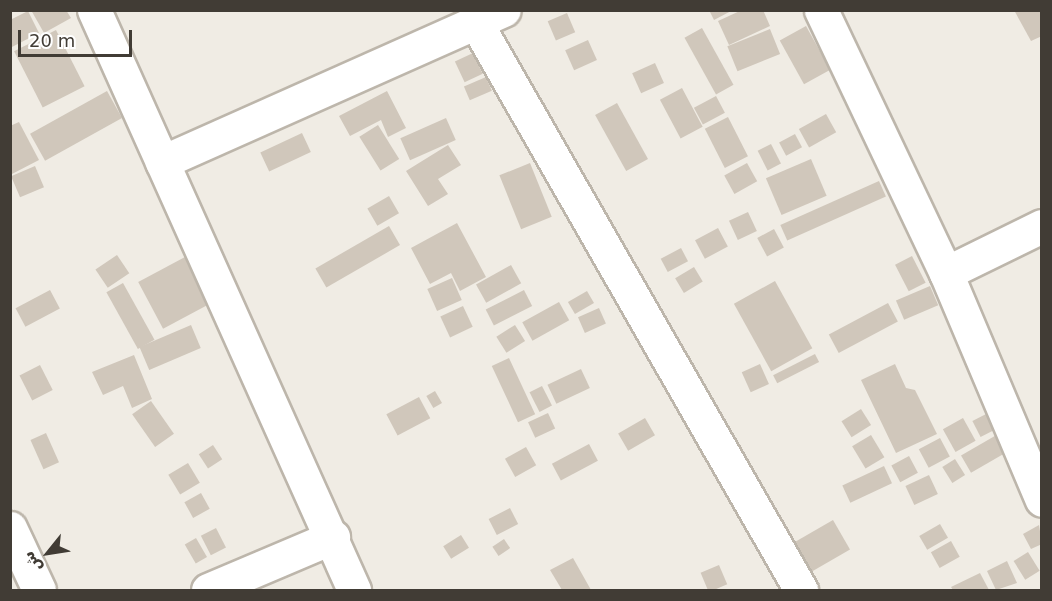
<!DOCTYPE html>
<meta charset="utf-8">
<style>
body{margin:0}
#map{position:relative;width:1052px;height:601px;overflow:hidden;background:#f0ece4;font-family:"DejaVu Sans",Vazirmatn,sans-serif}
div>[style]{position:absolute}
.building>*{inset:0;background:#d0c7bb;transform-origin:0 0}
.roads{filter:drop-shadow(2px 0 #bdb6ab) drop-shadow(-2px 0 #bdb6ab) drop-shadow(0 2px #bdb6ab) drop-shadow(0 -2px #bdb6ab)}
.minor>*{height:33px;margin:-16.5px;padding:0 16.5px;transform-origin:16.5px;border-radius:16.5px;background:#fff}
span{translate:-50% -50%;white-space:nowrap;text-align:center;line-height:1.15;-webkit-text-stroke:4.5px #fff;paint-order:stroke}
.frame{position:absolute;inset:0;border:12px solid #413c35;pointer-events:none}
.north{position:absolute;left:18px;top:523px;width:60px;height:60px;-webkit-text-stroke:4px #fff;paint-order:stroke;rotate:240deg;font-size:16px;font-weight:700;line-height:24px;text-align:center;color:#413c35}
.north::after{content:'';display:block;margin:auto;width:21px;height:27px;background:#413c35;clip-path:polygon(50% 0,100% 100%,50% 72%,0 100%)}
.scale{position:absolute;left:18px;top:30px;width:114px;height:27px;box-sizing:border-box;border:3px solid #413c35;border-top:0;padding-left:8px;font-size:18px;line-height:21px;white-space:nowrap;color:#413c35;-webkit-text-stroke:4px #fff;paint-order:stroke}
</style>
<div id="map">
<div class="building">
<i style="clip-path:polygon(31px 10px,66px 10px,71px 18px,44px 33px)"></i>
<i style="clip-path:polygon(709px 10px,733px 10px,714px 20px)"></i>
<i style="clip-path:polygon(742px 10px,763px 10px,770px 26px,729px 45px,718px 21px)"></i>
<i style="clip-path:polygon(1014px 10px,1042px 10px,1042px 36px,1031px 41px)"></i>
<i style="clip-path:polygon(28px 11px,39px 33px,10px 48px,10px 20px)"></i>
<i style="left:567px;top:13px;width:21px;height:21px;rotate:67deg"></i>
<i style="left:806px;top:26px;width:50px;height:30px;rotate:61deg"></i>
<i style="left:702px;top:28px;width:65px;height:20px;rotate:61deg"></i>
<i style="left:770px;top:29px;width:27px;height:46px;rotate:68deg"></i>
<i style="left:56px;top:30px;width:63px;height:47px;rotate:63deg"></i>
<i style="left:588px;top:40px;width:22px;height:25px;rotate:66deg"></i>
<i style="left:473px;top:53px;width:23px;height:20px;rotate:65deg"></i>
<i style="left:655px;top:63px;width:22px;height:25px;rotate:66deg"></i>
<i style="left:486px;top:77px;width:15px;height:24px;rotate:67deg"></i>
<i style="left:682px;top:88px;width:44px;height:25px;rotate:62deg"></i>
<i style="left:107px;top:91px;width:31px;height:88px;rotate:61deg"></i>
<i style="clip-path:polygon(387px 91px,406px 128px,388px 137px,381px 120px,350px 136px,339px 116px)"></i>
<i style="left:716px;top:96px;width:19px;height:25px;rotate:62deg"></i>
<i style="left:617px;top:103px;width:64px;height:25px;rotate:61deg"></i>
<i style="left:826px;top:114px;width:21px;height:31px;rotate:61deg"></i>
<i style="left:728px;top:117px;width:44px;height:26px;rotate:63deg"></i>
<i style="left:446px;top:118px;width:24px;height:50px;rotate:66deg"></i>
<i style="clip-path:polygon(19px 122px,39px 160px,10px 175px,10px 126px)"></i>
<i style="left:378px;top:125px;width:40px;height:22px;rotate:58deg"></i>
<i style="left:302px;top:133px;width:21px;height:46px;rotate:65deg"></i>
<i style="left:795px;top:134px;width:15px;height:18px;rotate:62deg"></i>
<i style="left:771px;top:144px;width:22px;height:15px;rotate:63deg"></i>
<i style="clip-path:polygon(448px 145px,461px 165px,438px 179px,448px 194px,428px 206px,406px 171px)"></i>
<i style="left:811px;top:159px;width:40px;height:49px;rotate:67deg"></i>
<i style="left:530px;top:163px;width:58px;height:33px;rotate:68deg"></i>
<i style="left:747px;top:163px;width:21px;height:26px;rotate:61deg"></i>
<i style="left:35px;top:166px;width:23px;height:26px;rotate:67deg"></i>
<i style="left:879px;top:181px;width:17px;height:108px;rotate:66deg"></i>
<i style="left:389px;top:196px;width:20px;height:25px;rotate:60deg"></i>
<i style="left:748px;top:212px;width:21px;height:21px;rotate:65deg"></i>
<i style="clip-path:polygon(457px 223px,486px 277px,460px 291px,451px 273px,430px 284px,411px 248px)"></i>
<i style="left:389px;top:226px;width:22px;height:85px;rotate:60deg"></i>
<i style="left:718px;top:228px;width:21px;height:26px;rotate:62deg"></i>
<i style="left:774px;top:229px;width:21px;height:19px;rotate:62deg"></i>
<i style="left:681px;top:248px;width:15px;height:23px;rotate:62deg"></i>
<i style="left:117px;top:255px;width:22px;height:26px;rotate:56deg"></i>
<i style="left:912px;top:256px;width:30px;height:19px;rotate:63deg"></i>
<i style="left:185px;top:257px;width:53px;height:53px;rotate:62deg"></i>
<i style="left:511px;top:265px;width:21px;height:40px;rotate:61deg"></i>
<i style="left:694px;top:267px;width:17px;height:22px;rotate:59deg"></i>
<i style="left:452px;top:278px;width:24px;height:27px;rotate:66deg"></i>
<i style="left:775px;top:281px;width:77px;height:47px;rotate:61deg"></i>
<i style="left:123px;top:283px;width:65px;height:19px;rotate:61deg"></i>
<i style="left:930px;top:286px;width:21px;height:37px;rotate:67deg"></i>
<i style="left:50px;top:290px;width:21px;height:39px;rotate:62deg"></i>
<i style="left:524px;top:290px;width:18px;height:43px;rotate:63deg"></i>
<i style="left:587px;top:291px;width:14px;height:22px;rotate:60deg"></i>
<i style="left:559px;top:302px;width:21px;height:42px;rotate:61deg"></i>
<i style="left:888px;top:303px;width:21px;height:67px;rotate:62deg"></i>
<i style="left:463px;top:306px;width:23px;height:25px;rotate:65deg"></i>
<i style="left:599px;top:308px;width:17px;height:23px;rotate:66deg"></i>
<i style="left:191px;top:325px;width:25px;height:56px;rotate:67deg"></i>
<i style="left:515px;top:325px;width:19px;height:22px;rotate:58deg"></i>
<i style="left:815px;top:354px;width:9px;height:47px;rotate:63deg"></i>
<i style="clip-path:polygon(134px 355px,152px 399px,132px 408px,123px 386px,103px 395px,92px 372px)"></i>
<i style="left:509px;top:358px;width:62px;height:19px;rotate:65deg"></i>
<i style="left:760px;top:364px;width:22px;height:20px;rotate:66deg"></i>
<i style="clip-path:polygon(895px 364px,906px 388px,915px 390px,937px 434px,896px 453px,861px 380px)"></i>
<i style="left:40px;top:365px;width:28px;height:23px;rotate:63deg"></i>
<i style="left:581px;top:369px;width:21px;height:37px;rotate:65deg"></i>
<i style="left:542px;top:386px;width:22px;height:14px;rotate:63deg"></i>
<i style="left:435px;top:391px;width:14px;height:10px;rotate:60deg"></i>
<i style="left:419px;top:397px;width:24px;height:37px;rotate:62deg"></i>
<i style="left:151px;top:401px;width:40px;height:23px;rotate:55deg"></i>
<i style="left:861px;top:409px;width:19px;height:23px;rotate:58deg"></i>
<i style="left:992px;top:411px;width:18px;height:22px;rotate:63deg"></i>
<i style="left:548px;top:413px;width:17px;height:22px;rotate:65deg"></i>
<i style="left:645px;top:418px;width:20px;height:31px;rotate:60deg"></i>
<i style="left:963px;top:418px;width:26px;height:23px;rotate:61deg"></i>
<i style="left:46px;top:433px;width:32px;height:17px;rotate:66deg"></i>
<i style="left:1000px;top:433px;width:20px;height:45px;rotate:60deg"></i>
<i style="left:871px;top:435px;width:26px;height:22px;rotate:59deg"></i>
<i style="left:940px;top:438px;width:21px;height:24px;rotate:62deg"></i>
<i style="left:589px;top:444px;width:19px;height:42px;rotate:62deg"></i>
<i style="left:213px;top:445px;width:17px;height:17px;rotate:57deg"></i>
<i style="left:526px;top:447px;width:21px;height:24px;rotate:61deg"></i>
<i style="left:909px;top:456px;width:19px;height:20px;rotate:62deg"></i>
<i style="left:955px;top:459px;width:19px;height:15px;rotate:58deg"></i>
<i style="left:188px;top:463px;width:23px;height:23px;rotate:59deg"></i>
<i style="left:884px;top:466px;width:19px;height:46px;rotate:65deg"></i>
<i style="left:929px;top:475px;width:21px;height:26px;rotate:65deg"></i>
<i style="left:201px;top:493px;width:18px;height:19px;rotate:61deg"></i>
<i style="left:510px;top:508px;width:18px;height:24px;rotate:63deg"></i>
<i style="left:833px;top:520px;width:34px;height:46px;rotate:60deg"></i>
<i style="left:940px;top:524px;width:16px;height:24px;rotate:60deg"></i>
<i style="clip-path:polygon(1039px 525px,1042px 544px,1031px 549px,1023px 534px)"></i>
<i style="left:216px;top:528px;width:22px;height:17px;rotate:63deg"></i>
<i style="left:461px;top:535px;width:15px;height:21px;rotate:58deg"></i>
<i style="left:196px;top:538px;width:22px;height:13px;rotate:60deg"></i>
<i style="left:504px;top:539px;width:11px;height:14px;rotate:56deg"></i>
<i style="left:951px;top:541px;width:18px;height:23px;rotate:61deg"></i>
<i style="left:1028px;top:552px;width:22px;height:17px;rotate:58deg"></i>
<i style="clip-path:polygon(573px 558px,591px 590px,562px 590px,550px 570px)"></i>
<i style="clip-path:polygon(1007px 561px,1017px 583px,996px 590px,987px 571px)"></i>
<i style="left:719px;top:565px;width:21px;height:20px;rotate:67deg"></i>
<i style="clip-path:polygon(980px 573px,989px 590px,953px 590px,951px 587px)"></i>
</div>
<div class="roads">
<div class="minor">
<i style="left:94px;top:10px;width:636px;rotate:65.85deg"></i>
<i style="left:821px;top:10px;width:291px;rotate:64.6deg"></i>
<i style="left:946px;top:273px;width:246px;rotate:67.1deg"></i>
<i style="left:476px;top:23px;width:654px;rotate:60.18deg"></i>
<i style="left:162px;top:162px;width:374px;rotate:-24deg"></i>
<i style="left:946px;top:273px;width:107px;rotate:-26.1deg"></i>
<i style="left:10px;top:528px;width:68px;rotate:64.9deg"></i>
<i style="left:208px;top:590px;width:136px;rotate:-23deg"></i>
</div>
</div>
<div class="frame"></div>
<div class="north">ش</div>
<div class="scale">20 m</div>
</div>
